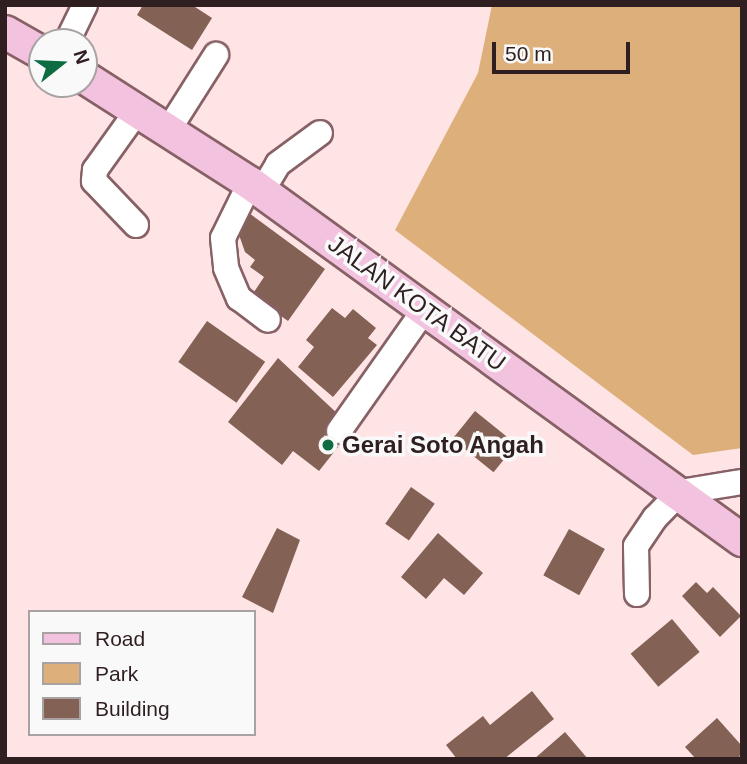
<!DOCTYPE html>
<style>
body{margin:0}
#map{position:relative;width:747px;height:764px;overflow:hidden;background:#ffe4e6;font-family:Arial,sans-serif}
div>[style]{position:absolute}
.green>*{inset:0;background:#ddaf7a}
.building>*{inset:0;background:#836154;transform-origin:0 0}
.roads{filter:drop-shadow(2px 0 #876165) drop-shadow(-2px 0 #876165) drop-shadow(0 2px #876165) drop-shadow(0 -2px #876165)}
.minor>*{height:24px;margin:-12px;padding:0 12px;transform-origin:12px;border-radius:12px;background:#fff}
.major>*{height:32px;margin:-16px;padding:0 16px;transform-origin:16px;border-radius:16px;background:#f2c2df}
.dots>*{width:19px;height:19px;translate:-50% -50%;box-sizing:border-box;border:4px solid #f9f9f9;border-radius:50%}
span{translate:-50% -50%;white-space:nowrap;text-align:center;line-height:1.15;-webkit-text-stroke:7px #f9f9f9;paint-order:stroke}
.street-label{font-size:24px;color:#2f1f21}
.poi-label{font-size:24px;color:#2f1f21;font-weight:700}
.left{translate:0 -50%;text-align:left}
.frame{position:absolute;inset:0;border:7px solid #2f1f21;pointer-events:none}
.legend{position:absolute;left:28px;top:610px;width:228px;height:126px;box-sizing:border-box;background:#f9f9f9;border:2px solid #a8a2a3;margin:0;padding:9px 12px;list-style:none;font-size:21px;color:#2f1f21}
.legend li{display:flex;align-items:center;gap:14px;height:35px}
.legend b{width:35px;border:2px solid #a8a2a3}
.north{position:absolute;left:28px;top:28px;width:70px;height:70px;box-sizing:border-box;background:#f9f9f9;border:2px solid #a8a2a3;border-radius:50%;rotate:72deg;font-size:19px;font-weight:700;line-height:28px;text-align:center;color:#2f1f21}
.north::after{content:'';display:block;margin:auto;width:24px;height:32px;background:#0d6c41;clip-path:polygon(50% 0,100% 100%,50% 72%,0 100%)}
.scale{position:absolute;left:492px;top:42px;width:138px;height:32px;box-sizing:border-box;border:4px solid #2f1f21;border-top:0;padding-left:9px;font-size:21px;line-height:24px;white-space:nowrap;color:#2f1f21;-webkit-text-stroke:5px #f9f9f9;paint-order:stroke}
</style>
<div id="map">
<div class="green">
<i style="clip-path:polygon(492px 5px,742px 5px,742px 448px,693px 455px,395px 230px,478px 73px)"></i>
</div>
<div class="building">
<i style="clip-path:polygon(143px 5px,192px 5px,212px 18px,192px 50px,137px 15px)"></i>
<i style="clip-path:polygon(249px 213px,325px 269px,288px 321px,252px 295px,264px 277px,250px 267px,255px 260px,245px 252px,237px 229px)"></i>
<i style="clip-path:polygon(332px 308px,345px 318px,353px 309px,376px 328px,368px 338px,377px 345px,333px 397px,298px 367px,314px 347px,306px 340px)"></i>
<i style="left:207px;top:321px;width:71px;height:50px;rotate:35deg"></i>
<i style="clip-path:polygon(278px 358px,340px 416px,324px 436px,338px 447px,319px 471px,293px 451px,282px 465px,228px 422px)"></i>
<i style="left:475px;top:411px;width:53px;height:36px;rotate:39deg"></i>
<i style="left:411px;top:487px;width:29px;height:45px;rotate:35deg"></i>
<i style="clip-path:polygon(277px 528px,300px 540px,273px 613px,242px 597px)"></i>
<i style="left:569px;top:529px;width:41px;height:53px;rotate:29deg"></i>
<i style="clip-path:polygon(438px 533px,483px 573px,464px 595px,444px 578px,426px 599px,401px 577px)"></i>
<i style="clip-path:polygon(696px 582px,707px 593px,713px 587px,741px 616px,720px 637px,682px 596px)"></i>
<i style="left:672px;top:619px;width:43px;height:54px;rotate:50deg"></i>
<i style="clip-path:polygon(532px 691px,554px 719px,504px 759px,457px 759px,446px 745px,483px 716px,490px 725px)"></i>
<i style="clip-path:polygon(717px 718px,742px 746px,739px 759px,696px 759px,685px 747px)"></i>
<i style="clip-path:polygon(565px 732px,588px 759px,534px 759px)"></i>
</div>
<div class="roads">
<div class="minor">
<i style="left:67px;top:42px;width:41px;rotate:-64.1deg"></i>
<i style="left:169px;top:129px;width:88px;rotate:-57.6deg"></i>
<i style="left:250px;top:183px;width:61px;rotate:116.1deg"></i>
<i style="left:223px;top:238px;width:30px;rotate:84deg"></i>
<i style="left:226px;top:268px;width:33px;rotate:67deg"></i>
<i style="left:239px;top:298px;width:36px;rotate:37deg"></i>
<i style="left:262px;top:191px;width:31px;rotate:-59deg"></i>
<i style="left:278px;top:164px;width:52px;rotate:-36.4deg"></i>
<i style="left:136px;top:225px;width:61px;rotate:-133.7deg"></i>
<i style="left:94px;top:181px;width:11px;rotate:-85deg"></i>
<i style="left:95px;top:170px;width:74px;rotate:-54.4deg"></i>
<i style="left:339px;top:431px;width:149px;rotate:-54.8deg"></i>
<i style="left:637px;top:594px;width:48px;rotate:-91.2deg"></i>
<i style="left:636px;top:546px;width:34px;rotate:-56deg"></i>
<i style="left:655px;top:518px;width:36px;rotate:-46deg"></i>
<i style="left:680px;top:492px;width:63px;rotate:-9.2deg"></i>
</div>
<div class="major">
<i style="left:5px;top:32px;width:43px;rotate:29.6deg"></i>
<i style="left:84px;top:77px;width:197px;rotate:32.6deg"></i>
<i style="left:250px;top:183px;width:608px;rotate:35.97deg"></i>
</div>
</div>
<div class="dots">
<i style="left:328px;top:445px;background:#0d6c41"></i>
</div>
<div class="street-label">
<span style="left:417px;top:303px;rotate:36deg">JALAN KOTA BATU</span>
</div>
<div class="poi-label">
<span class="left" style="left:342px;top:445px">Gerai Soto Angah</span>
</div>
<div class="frame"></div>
<ul class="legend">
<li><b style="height:9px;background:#f2c2df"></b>Road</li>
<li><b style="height:19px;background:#ddaf7a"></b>Park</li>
<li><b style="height:19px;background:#836154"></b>Building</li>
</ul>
<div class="north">N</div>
<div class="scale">50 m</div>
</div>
